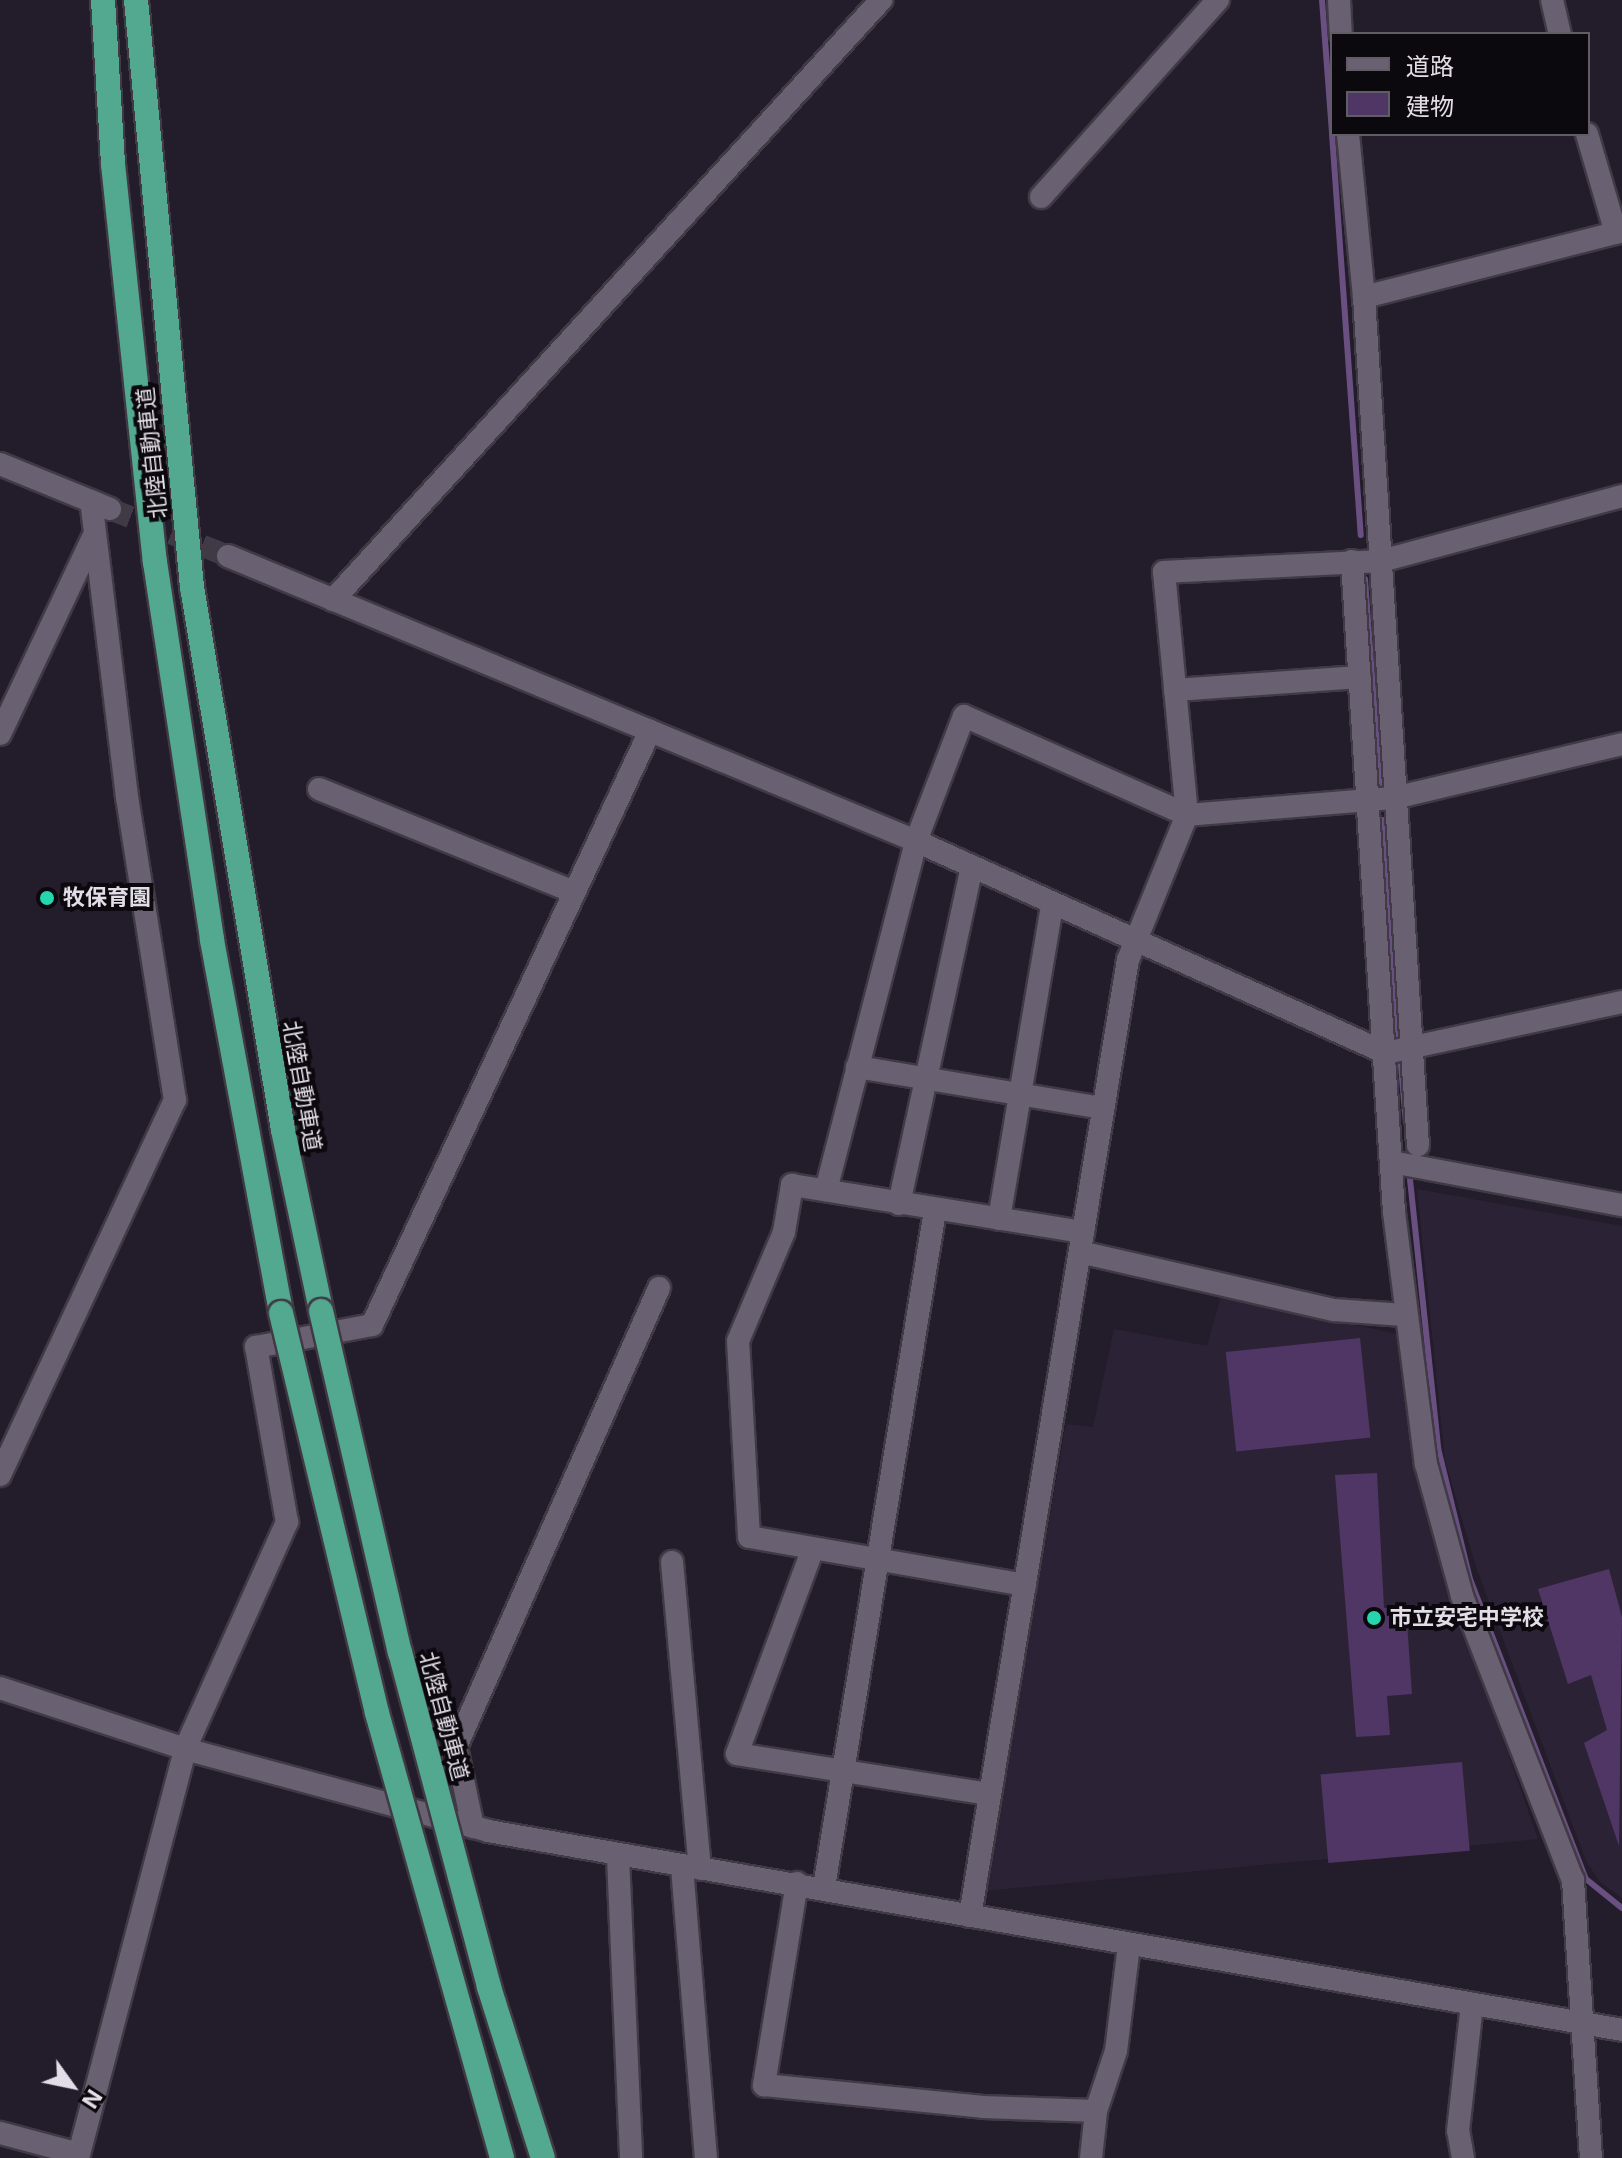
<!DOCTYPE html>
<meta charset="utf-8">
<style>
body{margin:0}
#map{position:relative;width:1622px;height:2158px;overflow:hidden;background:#231c2a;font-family:Inter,"Noto Sans JP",sans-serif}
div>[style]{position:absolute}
.built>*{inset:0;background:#2c2236}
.stream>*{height:6px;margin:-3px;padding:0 3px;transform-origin:3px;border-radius:3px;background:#6a5081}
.building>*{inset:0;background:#4f3664;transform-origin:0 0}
.minor-tunnel>*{height:22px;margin-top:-11px;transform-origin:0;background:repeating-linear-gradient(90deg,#403946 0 22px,transparent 0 33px)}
.roads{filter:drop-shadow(2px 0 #403a45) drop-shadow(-2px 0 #403a45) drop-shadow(0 2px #403a45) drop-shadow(0 -2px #403a45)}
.minor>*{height:22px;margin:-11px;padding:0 11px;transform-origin:11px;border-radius:11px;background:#696172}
.tertiary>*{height:22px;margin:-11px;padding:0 11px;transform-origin:11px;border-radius:11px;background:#696172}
.motorway>*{height:24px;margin:-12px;padding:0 12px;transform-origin:12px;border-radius:12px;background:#53a890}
.bridges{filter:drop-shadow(2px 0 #403a45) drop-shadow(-2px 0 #403a45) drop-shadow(0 2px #403a45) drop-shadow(0 -2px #403a45)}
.motorway-bridge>*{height:24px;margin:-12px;padding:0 12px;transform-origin:12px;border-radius:12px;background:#53a890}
.dots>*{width:22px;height:22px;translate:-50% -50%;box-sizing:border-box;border:4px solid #0b080e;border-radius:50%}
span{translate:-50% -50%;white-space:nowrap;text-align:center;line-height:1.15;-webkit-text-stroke:8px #0b080e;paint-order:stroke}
.street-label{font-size:22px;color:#e2dde7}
.poi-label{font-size:22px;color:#e2dde7;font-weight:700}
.left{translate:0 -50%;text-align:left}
.legend{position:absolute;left:1330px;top:32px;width:260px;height:104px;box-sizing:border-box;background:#0b080e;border:2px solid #615d65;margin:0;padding:10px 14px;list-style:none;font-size:24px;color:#e2dde7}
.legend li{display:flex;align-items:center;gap:16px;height:40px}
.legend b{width:40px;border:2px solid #615d65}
.north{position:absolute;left:32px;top:2046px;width:80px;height:80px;-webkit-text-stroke:6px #0b080e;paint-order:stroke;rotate:123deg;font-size:22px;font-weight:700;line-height:32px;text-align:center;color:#e2dde7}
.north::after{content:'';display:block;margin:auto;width:28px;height:36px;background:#e2dde7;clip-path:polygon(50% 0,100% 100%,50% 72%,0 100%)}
</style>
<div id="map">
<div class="built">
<i style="clip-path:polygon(1417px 1189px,1622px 1226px,1622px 1898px,1600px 1882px,1586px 1861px,1475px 1564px,1445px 1460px)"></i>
<i style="clip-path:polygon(1221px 1296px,1397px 1334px,1418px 1468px,1459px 1614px,1538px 1839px,984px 1891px,1066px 1424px,1093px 1427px,1114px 1329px,1207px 1346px)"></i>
</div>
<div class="stream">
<i style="left:1322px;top:0;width:132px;rotate:85.7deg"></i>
<i style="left:1332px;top:134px;width:402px;rotate:85.9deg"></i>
<i style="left:1365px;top:579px;width:212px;rotate:85.9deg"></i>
<i style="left:1383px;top:820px;width:225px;rotate:85.9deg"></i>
<i style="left:1400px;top:1055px;width:68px;rotate:85deg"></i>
<i style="left:1409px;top:1170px;width:280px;rotate:84deg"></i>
<i style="left:1438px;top:1448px;width:135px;rotate:76.3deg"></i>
<i style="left:1470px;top:1579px;width:322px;rotate:68.9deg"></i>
<i style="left:1586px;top:1879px;width:46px;rotate:38.9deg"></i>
</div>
<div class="building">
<i style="left:1360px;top:1338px;width:100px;height:135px;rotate:84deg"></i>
<i style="clip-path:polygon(1377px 1473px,1384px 1608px,1406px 1607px,1412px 1694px,1387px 1696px,1390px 1735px,1356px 1737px,1335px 1475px)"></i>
<i style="clip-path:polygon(1609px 1569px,1622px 1617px,1619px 1846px,1584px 1743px,1607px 1730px,1591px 1675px,1568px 1684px,1538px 1589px)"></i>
<i style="left:1462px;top:1762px;width:89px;height:142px;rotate:85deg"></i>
</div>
<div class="minor-tunnel">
<i style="left:110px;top:509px;width:127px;rotate:21.7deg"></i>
</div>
<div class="roads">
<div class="minor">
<i style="left:1339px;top:0;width:34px;rotate:87deg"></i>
<i style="left:1552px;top:0;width:35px;rotate:77deg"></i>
<i style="left:1348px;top:134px;width:164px;rotate:84.4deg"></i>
<i style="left:1364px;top:297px;width:850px;rotate:86.36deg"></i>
<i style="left:1587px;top:134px;width:103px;rotate:73.7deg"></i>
<i style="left:1041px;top:197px;width:265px;rotate:-48.1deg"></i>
<i style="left:1364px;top:297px;width:266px;rotate:-14.3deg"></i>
<i style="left:0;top:464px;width:119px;rotate:22.2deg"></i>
<i style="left:228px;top:556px;width:745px;rotate:22.5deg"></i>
<i style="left:916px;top:841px;width:516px;rotate:24.28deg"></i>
<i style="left:1386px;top:1053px;width:241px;rotate:-12.2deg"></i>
<i style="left:1352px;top:561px;width:652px;rotate:86.31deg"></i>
<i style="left:1394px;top:1212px;width:254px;rotate:82.8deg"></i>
<i style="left:1426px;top:1464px;width:137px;rotate:74.7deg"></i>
<i style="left:1462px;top:1596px;width:305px;rotate:68.7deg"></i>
<i style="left:1573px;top:1880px;width:279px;rotate:86.3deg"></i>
<i style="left:333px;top:600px;width:813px;rotate:-47.59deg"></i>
<i style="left:1175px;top:690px;width:185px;rotate:-4deg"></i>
<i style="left:0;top:734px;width:216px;rotate:-64.7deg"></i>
<i style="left:319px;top:789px;width:275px;rotate:22deg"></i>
<i style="left:857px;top:1067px;width:248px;rotate:9.5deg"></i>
<i style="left:1392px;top:1162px;width:234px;rotate:10.6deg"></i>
<i style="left:826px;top:1190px;width:360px;rotate:-75.5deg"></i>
<i style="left:916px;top:841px;width:134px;rotate:-69deg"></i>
<i style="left:964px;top:716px;width:244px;rotate:23.9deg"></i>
<i style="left:1187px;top:815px;width:208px;rotate:-4.7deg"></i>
<i style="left:1394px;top:798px;width:234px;rotate:-13.3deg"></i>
<i style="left:899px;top:1204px;width:345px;rotate:-77.8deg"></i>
<i style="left:999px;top:1219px;width:319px;rotate:-80.4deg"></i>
<i style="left:1080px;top:1252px;width:261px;rotate:12.9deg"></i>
<i style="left:1334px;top:1310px;width:70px;rotate:4.1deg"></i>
<i style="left:0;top:1475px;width:414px;rotate:-65deg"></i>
<i style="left:175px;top:1100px;width:307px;rotate:-99deg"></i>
<i style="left:127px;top:797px;width:298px;rotate:-96.9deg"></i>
<i style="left:812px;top:1551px;width:216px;rotate:110.3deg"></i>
<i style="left:737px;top:1754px;width:256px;rotate:9deg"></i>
<i style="left:672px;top:1562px;width:308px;rotate:84.8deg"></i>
<i style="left:1025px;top:1585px;width:280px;rotate:-170.1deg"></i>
<i style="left:749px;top:1537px;width:196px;rotate:-93.2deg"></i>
<i style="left:738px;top:1341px;width:118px;rotate:-67.1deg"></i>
<i style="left:784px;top:1232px;width:48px;rotate:-80.3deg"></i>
<i style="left:792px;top:1185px;width:295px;rotate:9.2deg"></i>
<i style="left:473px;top:1827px;width:82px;rotate:-102deg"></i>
<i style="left:456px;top:1747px;width:502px;rotate:-66.14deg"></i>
<i style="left:618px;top:1857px;width:301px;rotate:87.5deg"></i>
<i style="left:682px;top:1867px;width:292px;rotate:85.3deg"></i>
<i style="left:797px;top:1883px;width:205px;rotate:99.3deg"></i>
<i style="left:764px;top:2085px;width:220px;rotate:5.7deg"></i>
<i style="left:983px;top:2107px;width:113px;rotate:2deg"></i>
<i style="left:824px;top:1887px;width:685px;rotate:-80.68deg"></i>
<i style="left:970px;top:1916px;width:969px;rotate:-80.62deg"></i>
<i style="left:1128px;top:960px;width:157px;rotate:-67.9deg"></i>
<i style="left:1187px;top:815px;width:244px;rotate:-95.4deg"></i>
<i style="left:1164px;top:572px;width:217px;rotate:-2.9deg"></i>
<i style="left:1381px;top:561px;width:250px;rotate:-15.1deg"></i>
<i style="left:0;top:2133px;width:78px;rotate:14.9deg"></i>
<i style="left:78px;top:2158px;width:423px;rotate:-75.3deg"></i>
<i style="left:185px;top:1749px;width:249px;rotate:-65.8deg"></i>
<i style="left:287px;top:1522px;width:178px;rotate:-100deg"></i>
<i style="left:256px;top:1347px;width:118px;rotate:-10.7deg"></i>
<i style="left:372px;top:1325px;width:656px;rotate:-64.92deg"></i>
<i style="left:1091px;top:2158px;width:47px;rotate:-83.9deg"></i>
<i style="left:1096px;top:2111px;width:63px;rotate:-71.6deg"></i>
<i style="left:1116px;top:2051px;width:107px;rotate:-83deg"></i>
<i style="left:1463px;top:2158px;width:27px;rotate:-100deg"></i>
<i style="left:1458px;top:2131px;width:128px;rotate:-83.7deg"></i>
</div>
<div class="tertiary">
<i style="left:0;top:1688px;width:195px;rotate:18.2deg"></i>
<i style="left:185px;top:1749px;width:314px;rotate:15.1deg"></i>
<i style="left:488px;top:1831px;width:1151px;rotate:9.95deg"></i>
</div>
<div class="motorway">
<i style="left:103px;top:0;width:164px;rotate:86.5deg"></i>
<i style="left:113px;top:164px;width:400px;rotate:84deg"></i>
<i style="left:155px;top:562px;width:382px;rotate:81.4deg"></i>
<i style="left:212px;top:940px;width:379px;rotate:79.5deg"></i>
<i style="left:136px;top:0;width:590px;rotate:84.55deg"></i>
<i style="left:192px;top:587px;width:551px;rotate:80.49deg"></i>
<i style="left:283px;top:1130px;width:185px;rotate:78.1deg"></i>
</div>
</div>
<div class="bridges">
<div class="motorway-bridge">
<i style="left:321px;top:1311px;width:350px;rotate:77deg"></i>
<i style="left:400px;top:1652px;width:347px;rotate:75.1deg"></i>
<i style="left:489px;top:1987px;width:179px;rotate:72.5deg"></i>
<i style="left:281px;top:1313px;width:411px;rotate:76.5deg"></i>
<i style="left:377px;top:1713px;width:462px;rotate:74.3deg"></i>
</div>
</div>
<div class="dots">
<i style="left:47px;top:898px;background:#25d5ae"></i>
<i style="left:1374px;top:1618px;background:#25d5ae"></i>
</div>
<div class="street-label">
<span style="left:152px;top:453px;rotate:-96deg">北陸自動車道</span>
<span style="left:302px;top:1086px;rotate:80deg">北陸自動車道</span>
<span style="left:444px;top:1716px;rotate:75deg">北陸自動車道</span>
</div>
<div class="poi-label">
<span class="left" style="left:63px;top:898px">牧保育園</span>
<span class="left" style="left:1390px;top:1618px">市立安宅中学校</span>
</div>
<ul class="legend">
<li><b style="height:10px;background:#696172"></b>道路</li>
<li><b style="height:22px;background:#4f3664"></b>建物</li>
</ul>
<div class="north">N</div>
</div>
